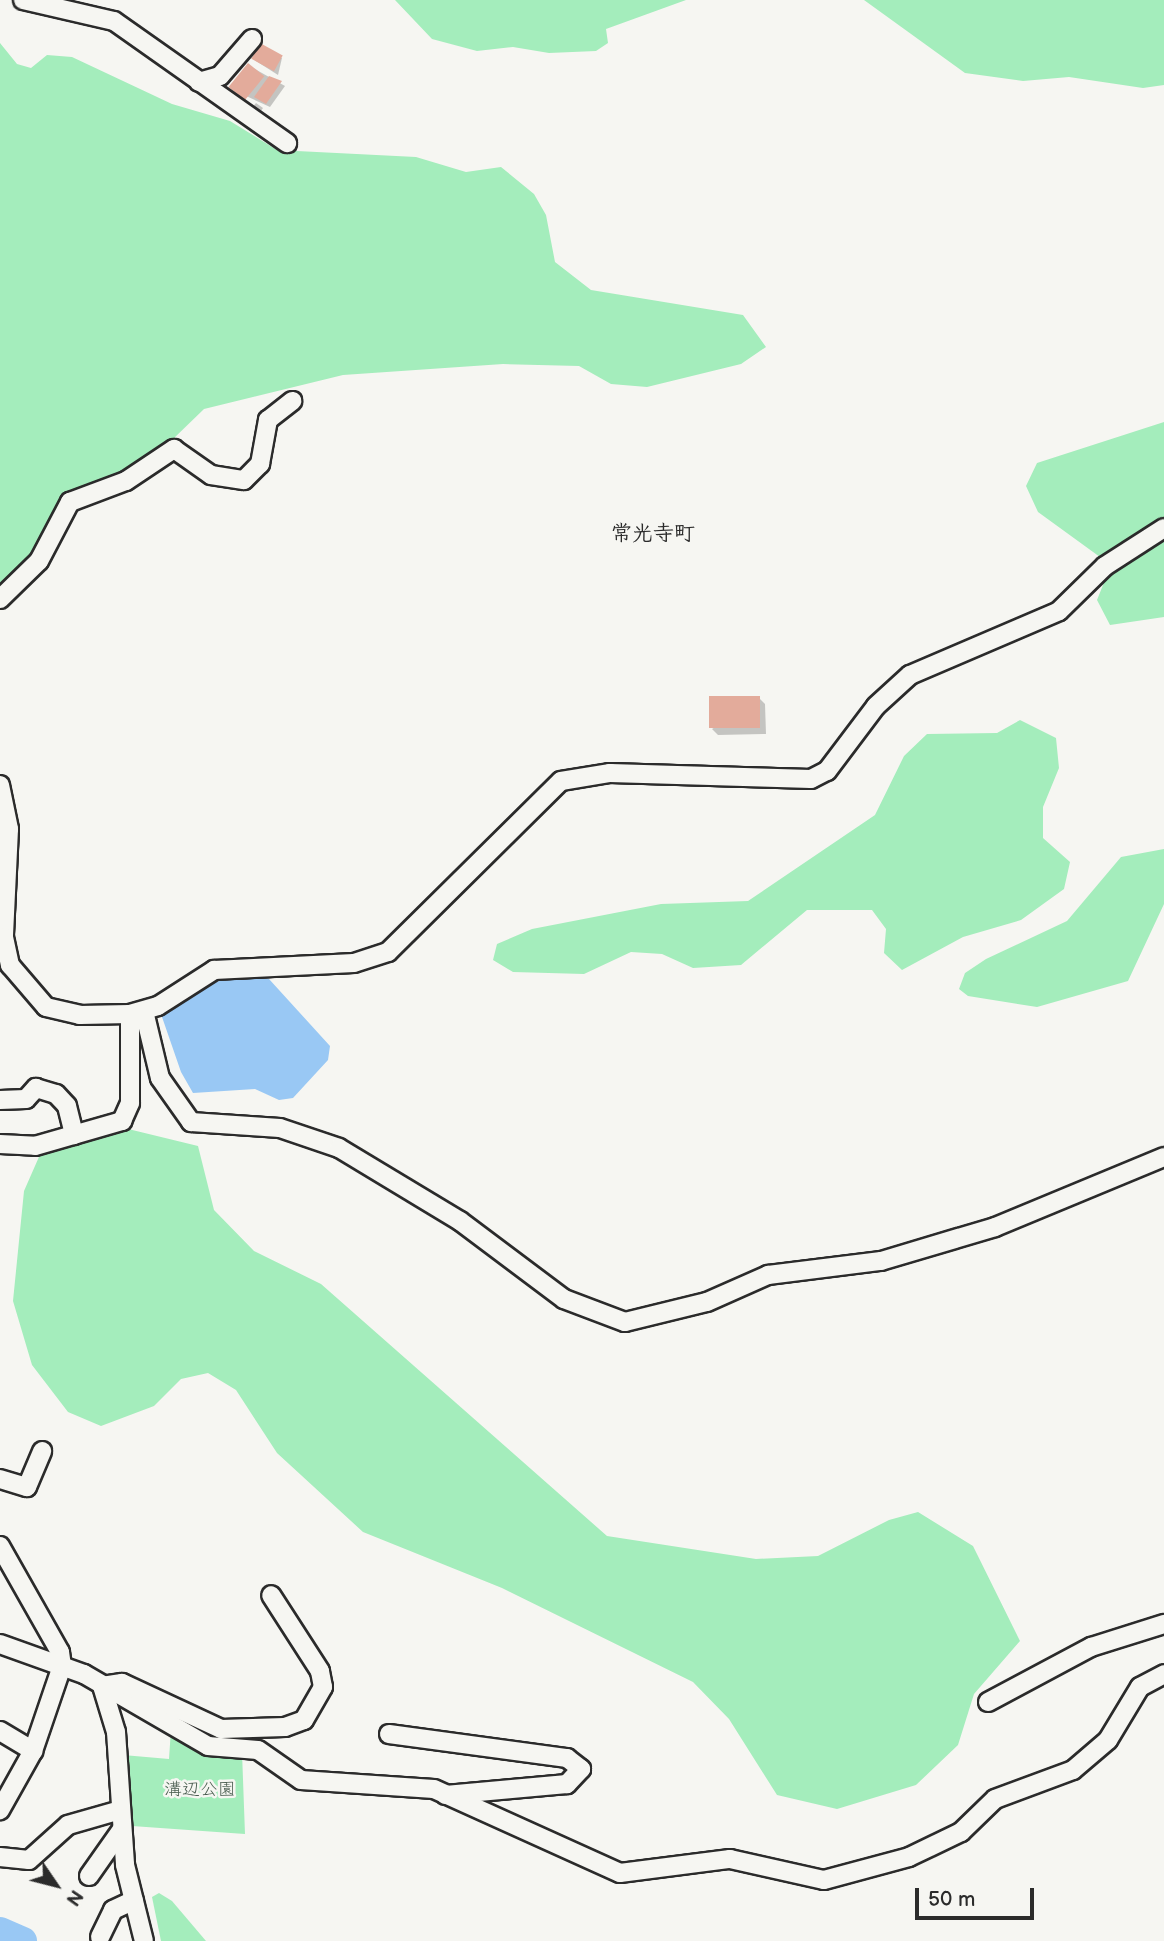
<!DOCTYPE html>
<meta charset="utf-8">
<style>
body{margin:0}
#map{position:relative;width:1164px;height:1941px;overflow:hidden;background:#f6f6f2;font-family:"Balsamiq Sans","Klee One",sans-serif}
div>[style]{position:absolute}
.green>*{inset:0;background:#a4edbc}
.water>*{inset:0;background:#99c8f4}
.shadow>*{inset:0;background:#0003}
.river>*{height:28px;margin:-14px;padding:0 14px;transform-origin:14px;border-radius:14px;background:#99c8f4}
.building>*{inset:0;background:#e3ab9b;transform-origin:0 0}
.roads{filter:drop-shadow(2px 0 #2b2b2b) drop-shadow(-2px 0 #2b2b2b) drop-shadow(0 2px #2b2b2b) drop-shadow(0 -2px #2b2b2b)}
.minor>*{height:18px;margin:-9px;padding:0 9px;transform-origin:9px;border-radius:9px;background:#f6f6f2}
span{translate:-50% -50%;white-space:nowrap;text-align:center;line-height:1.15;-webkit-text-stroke:5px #f6f6f2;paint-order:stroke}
.park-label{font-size:18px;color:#495c4f}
.quarter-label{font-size:21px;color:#2b2b2b;font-weight:700}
.north{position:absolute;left:21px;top:1850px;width:70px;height:70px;-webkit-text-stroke:5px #f6f6f2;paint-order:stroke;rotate:125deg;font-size:19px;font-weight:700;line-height:28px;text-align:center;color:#2b2b2b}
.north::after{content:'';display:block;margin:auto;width:24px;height:32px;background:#2b2b2b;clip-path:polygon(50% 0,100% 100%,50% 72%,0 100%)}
.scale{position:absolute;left:915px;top:1888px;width:119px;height:32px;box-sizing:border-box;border:4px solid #2b2b2b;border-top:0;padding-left:9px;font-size:21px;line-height:24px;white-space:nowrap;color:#2b2b2b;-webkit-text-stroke:5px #f6f6f2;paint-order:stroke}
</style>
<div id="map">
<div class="green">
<i style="clip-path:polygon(395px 0,686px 0,606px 29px,608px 43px,596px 51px,549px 53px,513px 47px,477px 51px,432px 39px)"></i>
<i style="clip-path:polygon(864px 0,1164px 0,1164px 85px,1143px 88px,1069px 77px,1023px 81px,965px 73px)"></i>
<i style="clip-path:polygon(0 43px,17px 64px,31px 68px,47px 55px,72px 57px,172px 104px,230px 121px,277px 150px,416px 157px,466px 172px,501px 167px,534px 194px,546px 215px,555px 262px,591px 290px,743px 315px,766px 347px,741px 364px,647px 387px,611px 384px,579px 366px,503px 364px,343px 375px,204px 409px,171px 441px,69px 509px,0 597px)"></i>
<i style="clip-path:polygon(1164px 422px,1164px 617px,1110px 625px,1097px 600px,1111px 565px,1038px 512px,1026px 486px,1037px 463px)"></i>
<i style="clip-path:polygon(1020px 720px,1056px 738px,1059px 768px,1043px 807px,1043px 838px,1070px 862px,1064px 889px,1021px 920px,963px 937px,902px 970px,884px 953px,886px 929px,872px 910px,807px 910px,741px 965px,693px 968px,662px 954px,631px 952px,584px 974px,513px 972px,493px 960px,497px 944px,532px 929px,661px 904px,748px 901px,875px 815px,904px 756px,927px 734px,997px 733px)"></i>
<i style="clip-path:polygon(1164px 849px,1164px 904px,1128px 981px,1037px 1007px,968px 996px,959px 989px,965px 973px,986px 959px,1067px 921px,1121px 857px)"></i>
<i style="clip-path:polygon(120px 1127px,198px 1146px,214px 1210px,254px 1251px,321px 1284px,607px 1536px,756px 1559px,818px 1556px,889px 1520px,918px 1512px,973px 1546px,1020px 1641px,974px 1694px,958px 1745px,916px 1785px,837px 1809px,777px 1795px,729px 1719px,693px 1682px,502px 1588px,363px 1532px,277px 1453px,236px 1390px,208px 1373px,181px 1379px,154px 1406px,101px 1426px,68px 1412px,32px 1365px,13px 1301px,24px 1191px,42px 1150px)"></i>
<i style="clip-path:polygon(171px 1729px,242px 1752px,245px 1834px,132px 1826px,123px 1755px,169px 1759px)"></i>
<i style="clip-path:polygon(159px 1893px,172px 1901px,206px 1941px,161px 1941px,152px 1897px)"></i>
</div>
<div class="water">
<i style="clip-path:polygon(241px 974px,269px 979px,330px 1046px,328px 1060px,293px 1098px,279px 1100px,255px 1089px,193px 1093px,181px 1072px,162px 1017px,197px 988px)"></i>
</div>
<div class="shadow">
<i style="clip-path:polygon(282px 58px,278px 75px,253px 59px)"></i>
<i style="clip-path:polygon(248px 65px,285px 86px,270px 107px,235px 91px)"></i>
<i style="clip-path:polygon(256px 103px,263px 108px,259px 114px,252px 108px)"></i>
<i style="clip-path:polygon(759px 698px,765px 704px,766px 734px,718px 735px,712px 729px)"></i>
</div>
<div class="river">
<i style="left:0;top:1931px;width:25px;rotate:23deg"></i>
</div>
<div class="building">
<i style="left:260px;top:43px;width:26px;height:18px;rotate:29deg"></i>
<i style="left:248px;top:63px;width:21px;height:31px;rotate:39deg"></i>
<i style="clip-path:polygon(269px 76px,282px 81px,266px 104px,254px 97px)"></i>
<i style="left:760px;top:696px;width:32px;height:51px;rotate:90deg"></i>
</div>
<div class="roads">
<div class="minor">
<i style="left:23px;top:0;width:93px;rotate:13deg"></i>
<i style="left:114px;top:21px;width:212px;rotate:35.2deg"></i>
<i style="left:199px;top:82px;width:22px;rotate:-16deg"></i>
<i style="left:220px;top:76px;width:49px;rotate:-49.1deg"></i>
<i style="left:0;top:599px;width:54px;rotate:-44.3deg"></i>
<i style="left:39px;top:561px;width:67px;rotate:-62.3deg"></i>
<i style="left:70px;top:502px;width:60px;rotate:-20.6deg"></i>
<i style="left:126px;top:481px;width:58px;rotate:-33.7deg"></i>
<i style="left:174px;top:449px;width:45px;rotate:35.1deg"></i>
<i style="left:211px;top:475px;width:33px;rotate:9deg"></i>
<i style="left:244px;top:480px;width:23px;rotate:-45deg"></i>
<i style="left:260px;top:464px;width:45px;rotate:-79.7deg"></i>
<i style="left:268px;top:420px;width:31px;rotate:-38deg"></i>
<i style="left:0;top:785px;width:45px;rotate:78.4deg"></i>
<i style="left:9px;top:829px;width:108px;rotate:92.7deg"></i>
<i style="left:4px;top:937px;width:29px;rotate:78deg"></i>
<i style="left:10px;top:965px;width:55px;rotate:49.4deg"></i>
<i style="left:46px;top:1007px;width:35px;rotate:13deg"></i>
<i style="left:80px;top:1015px;width:50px;rotate:-1.1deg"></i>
<i style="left:130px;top:1014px;width:29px;rotate:-16deg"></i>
<i style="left:158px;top:1006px;width:67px;rotate:-32.7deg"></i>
<i style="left:214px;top:970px;width:140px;rotate:-2.9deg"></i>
<i style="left:354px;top:963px;width:36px;rotate:-18deg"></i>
<i style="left:388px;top:952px;width:243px;rotate:-44.7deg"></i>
<i style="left:561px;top:781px;width:50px;rotate:-9.3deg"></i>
<i style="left:610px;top:773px;width:201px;rotate:1.7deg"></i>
<i style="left:811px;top:779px;width:18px;rotate:-27deg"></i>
<i style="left:827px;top:771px;width:81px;rotate:-53deg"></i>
<i style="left:876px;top:706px;width:46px;rotate:-42.4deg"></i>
<i style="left:910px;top:675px;width:162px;rotate:-23.2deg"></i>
<i style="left:1059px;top:611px;width:64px;rotate:-44.4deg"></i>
<i style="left:1105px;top:566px;width:70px;rotate:-32.8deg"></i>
<i style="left:144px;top:1011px;width:69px;rotate:76.6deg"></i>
<i style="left:160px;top:1078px;width:54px;rotate:54.8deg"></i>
<i style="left:191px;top:1122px;width:89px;rotate:3.9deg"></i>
<i style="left:280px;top:1128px;width:62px;rotate:18.7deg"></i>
<i style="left:339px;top:1148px;width:141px;rotate:31.1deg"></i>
<i style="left:460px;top:1221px;width:130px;rotate:36.9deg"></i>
<i style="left:564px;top:1299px;width:65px;rotate:20.7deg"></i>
<i style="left:625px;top:1322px;width:84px;rotate:-13.7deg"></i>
<i style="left:707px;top:1302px;width:67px;rotate:-23.9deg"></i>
<i style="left:768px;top:1275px;width:114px;rotate:-7.1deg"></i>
<i style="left:881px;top:1261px;width:119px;rotate:-16.6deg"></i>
<i style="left:995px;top:1227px;width:183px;rotate:-22.5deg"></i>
<i style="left:0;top:1100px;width:26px;rotate:-2deg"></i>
<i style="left:26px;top:1099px;width:15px;rotate:-48deg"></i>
<i style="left:36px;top:1088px;width:21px;rotate:17deg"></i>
<i style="left:56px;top:1094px;width:16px;rotate:47deg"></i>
<i style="left:67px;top:1106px;width:30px;rotate:76deg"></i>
<i style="left:0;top:1144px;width:35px;rotate:3deg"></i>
<i style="left:35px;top:1146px;width:91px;rotate:-16deg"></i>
<i style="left:122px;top:1121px;width:20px;rotate:-66deg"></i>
<i style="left:130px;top:1103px;width:89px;rotate:-90deg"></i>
<i style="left:0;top:1479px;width:28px;rotate:17deg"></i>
<i style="left:27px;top:1487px;width:39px;rotate:-67deg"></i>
<i style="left:0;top:1546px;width:122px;rotate:60.5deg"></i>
<i style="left:60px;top:1652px;width:14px;rotate:82deg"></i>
<i style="left:62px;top:1666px;width:90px;rotate:108.8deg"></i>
<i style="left:33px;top:1751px;width:68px;rotate:119.2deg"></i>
<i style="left:0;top:1644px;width:89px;rotate:19.7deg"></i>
<i style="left:84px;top:1674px;width:143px;rotate:30.1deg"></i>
<i style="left:208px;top:1746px;width:50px;rotate:4.6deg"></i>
<i style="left:258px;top:1750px;width:52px;rotate:34.9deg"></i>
<i style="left:301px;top:1780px;width:133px;rotate:3.9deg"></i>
<i style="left:434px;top:1789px;width:204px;rotate:24.3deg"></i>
<i style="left:620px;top:1873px;width:111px;rotate:-7.3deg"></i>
<i style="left:730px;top:1859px;width:96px;rotate:12.6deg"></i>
<i style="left:824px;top:1880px;width:88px;rotate:-15.1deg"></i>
<i style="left:909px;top:1857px;width:58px;rotate:-25.7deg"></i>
<i style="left:961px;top:1832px;width:47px;rotate:-44.1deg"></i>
<i style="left:995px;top:1799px;width:83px;rotate:-20.4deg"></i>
<i style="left:1073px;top:1770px;width:46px;rotate:-40.6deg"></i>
<i style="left:1108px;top:1740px;width:62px;rotate:-58.9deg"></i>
<i style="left:1140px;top:1687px;width:27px;rotate:-28deg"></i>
<i style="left:102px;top:1686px;width:20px;rotate:-9deg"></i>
<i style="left:122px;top:1683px;width:109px;rotate:24.9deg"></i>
<i style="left:221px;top:1729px;width:64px;rotate:-1.8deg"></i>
<i style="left:285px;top:1727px;width:20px;rotate:-20deg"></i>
<i style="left:304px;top:1720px;width:38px;rotate:-60deg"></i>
<i style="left:323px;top:1687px;width:16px;rotate:-101deg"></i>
<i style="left:320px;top:1671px;width:90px;rotate:-122.8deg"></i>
<i style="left:102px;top:1686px;width:48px;rotate:73.1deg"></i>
<i style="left:116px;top:1732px;width:133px;rotate:86.1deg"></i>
<i style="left:125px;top:1865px;width:78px;rotate:76deg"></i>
<i style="left:988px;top:1702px;width:117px;rotate:-28.1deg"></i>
<i style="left:1091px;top:1647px;width:77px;rotate:-17.5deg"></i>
<i style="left:0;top:1731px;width:39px;rotate:31deg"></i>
<i style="left:389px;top:1734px;width:180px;rotate:7.7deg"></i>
<i style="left:567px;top:1758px;width:18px;rotate:38deg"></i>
<i style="left:581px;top:1769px;width:21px;rotate:133deg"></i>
<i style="left:567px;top:1784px;width:122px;rotate:174.8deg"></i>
<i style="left:0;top:1857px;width:29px;rotate:6deg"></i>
<i style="left:29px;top:1860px;width:52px;rotate:-41.9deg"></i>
<i style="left:68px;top:1825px;width:54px;rotate:-16.1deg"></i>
<i style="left:89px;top:1876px;width:57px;rotate:-54.9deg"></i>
<i style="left:100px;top:1937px;width:30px;rotate:-64deg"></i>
<i style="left:113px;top:1910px;width:23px;rotate:-25deg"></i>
</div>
</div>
<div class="park-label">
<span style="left:200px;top:1790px">溝辺公園</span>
</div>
<div class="quarter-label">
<span style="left:653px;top:534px">常光寺町</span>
</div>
<div class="north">N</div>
<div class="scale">50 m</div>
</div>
